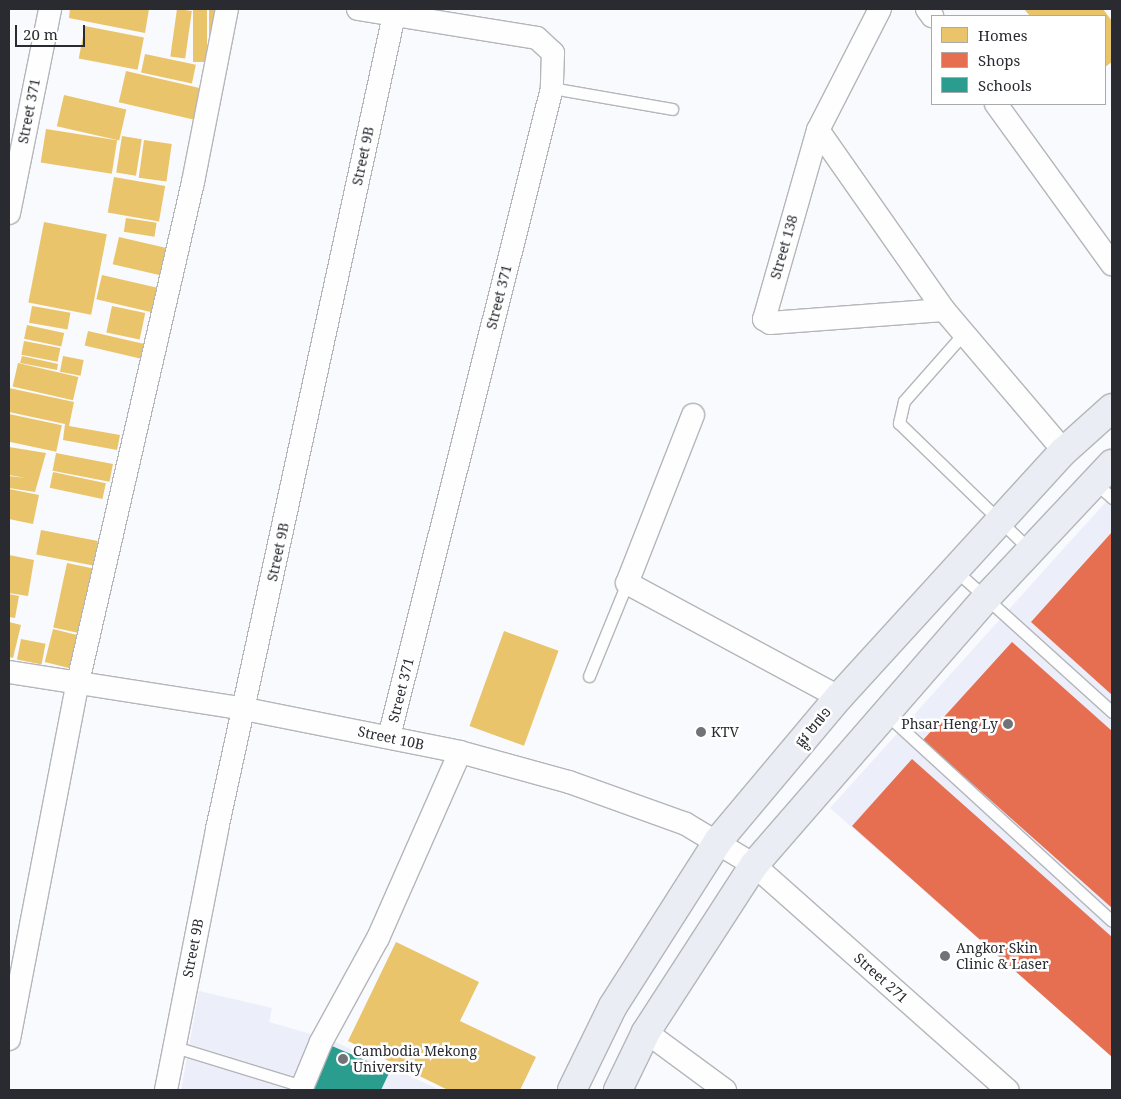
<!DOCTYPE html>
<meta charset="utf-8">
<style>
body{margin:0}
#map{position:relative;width:1121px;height:1099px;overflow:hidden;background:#f9fafd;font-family:"Noto Serif","Noto Sans Khmer",serif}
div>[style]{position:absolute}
.built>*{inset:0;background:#eceffa}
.homes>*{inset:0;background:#e9c46a;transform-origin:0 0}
.shops>*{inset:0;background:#e76f51}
.schools>*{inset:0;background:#2a9d8f}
.roads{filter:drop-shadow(1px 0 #b4b6b9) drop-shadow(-1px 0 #b4b6b9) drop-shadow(0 1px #b4b6b9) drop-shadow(0 -1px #b4b6b9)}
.lane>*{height:11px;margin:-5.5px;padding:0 5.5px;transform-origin:5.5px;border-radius:5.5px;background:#fefeff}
.street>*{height:22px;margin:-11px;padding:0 11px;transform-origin:11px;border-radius:11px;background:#fefeff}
.primary>*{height:28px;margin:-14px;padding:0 14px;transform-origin:14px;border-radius:14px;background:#ebedf4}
.dots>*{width:14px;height:14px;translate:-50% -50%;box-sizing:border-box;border:2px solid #fff;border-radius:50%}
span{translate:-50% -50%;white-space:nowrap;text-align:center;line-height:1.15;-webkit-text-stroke:5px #fff;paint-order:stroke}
.street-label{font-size:14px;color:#292b30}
.poi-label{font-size:14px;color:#292b30}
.right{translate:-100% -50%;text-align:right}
.left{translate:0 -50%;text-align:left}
.frame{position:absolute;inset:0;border:10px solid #292b30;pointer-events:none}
.legend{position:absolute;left:931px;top:15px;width:175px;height:90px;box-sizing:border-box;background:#fff;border:1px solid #a9aaac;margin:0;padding:6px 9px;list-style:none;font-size:15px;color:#292b30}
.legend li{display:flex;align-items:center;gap:10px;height:25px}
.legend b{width:25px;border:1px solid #a9aaac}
.scale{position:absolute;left:15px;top:25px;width:70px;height:22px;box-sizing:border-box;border:2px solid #292b30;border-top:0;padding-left:6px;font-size:15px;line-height:18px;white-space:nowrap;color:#292b30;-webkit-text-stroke:4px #fff;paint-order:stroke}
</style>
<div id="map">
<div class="built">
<i style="clip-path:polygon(1112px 495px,1112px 1057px,830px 808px)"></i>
<i style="clip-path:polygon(199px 991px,272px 1008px,269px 1022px,329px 1039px,440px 1090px,181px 1090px)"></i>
</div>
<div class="homes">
<i style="clip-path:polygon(70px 9px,149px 9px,145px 33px,69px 18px)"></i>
<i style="left:177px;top:9px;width:15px;height:48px;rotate:8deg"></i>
<i style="left:193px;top:9px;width:14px;height:53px"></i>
<i style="left:209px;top:9px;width:13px;height:58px"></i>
<i style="clip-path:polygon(1024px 9px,1103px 9px,1112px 21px,1112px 62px,1105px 67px,1105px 16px,1030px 16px)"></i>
<i style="left:85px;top:26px;width:60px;height:33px;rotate:11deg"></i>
<i style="left:145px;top:54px;width:52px;height:19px;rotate:12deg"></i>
<i style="left:126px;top:71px;width:81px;height:32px;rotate:13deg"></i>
<i style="left:64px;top:95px;width:64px;height:32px;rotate:13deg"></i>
<i style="left:46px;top:129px;width:72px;height:34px;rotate:9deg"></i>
<i style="left:122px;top:136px;width:20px;height:37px;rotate:9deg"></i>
<i style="left:144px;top:140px;width:28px;height:38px;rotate:8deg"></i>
<i style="left:114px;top:177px;width:52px;height:36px;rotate:10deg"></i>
<i style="left:126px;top:218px;width:31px;height:14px;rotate:9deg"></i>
<i style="left:44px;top:222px;width:64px;height:82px;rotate:11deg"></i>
<i style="left:119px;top:237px;width:51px;height:28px;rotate:13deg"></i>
<i style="left:102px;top:275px;width:59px;height:25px;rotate:13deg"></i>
<i style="left:32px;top:306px;width:39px;height:17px;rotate:10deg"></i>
<i style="left:112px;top:306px;width:34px;height:27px;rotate:12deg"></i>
<i style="left:27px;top:325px;width:38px;height:14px;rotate:12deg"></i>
<i style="left:88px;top:331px;width:59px;height:15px;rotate:13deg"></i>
<i style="left:24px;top:341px;width:37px;height:14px;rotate:11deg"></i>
<i style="clip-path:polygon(22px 356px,58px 364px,57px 370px,20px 363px)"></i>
<i style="left:63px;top:356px;width:21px;height:16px;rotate:11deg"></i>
<i style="left:18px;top:363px;width:62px;height:24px;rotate:13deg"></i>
<i style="clip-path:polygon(9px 388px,74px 402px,69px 426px,120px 435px,117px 450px,63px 440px,65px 424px,9px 412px)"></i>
<i style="left:9px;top:414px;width:54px;height:27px;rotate:12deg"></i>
<i style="clip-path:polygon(9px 447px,46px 453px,35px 492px,9px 488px,9px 476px,26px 478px,9px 475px)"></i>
<i style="left:56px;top:453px;width:58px;height:18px;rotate:11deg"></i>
<i style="left:53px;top:472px;width:54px;height:16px;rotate:12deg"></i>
<i style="clip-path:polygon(9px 489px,39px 495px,33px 524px,9px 519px)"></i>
<i style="left:41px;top:530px;width:58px;height:25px;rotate:11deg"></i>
<i style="clip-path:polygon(9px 555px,34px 560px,28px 596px,9px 593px)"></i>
<i style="left:67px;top:563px;width:33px;height:66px;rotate:12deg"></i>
<i style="clip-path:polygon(9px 594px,19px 596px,15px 618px,9px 617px)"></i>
<i style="clip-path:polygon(9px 622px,21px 625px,13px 658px,9px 657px)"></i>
<i style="left:53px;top:629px;width:32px;height:34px;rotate:14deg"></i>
<i style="left:504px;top:631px;width:58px;height:101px;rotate:20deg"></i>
<i style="left:21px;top:639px;width:25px;height:21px;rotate:11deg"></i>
<i style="clip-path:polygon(396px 942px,479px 982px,460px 1021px,536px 1057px,520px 1090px,448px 1090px,348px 1041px)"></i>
</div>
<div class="shops">
<i style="clip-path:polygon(1112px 532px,1112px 695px,1031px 622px)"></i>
<i style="clip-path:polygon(1012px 642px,1112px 731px,1112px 908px,923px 740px)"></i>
<i style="clip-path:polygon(912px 759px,1112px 937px,1112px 1057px,852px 826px)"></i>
</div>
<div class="schools">
<i style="clip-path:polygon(332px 1046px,390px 1071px,381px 1090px,313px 1090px)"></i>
</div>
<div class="roads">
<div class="lane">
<i style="left:552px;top:88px;width:122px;rotate:9.9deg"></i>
<i style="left:964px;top:333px;width:91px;rotate:131.4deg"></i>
<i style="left:904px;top:401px;width:23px;rotate:103deg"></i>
<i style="left:899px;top:423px;width:182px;rotate:44.1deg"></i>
<i style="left:1095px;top:483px;width:23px;rotate:41deg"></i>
<i style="left:955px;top:570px;width:212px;rotate:42.1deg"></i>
<i style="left:589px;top:676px;width:100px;rotate:-67.8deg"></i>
<i style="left:886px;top:714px;width:306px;rotate:42.5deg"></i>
<i style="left:175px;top:1047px;width:133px;rotate:17.1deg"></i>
</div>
<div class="street">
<i style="left:358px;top:9px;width:181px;rotate:9.2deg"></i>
<i style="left:537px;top:38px;width:22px;rotate:43deg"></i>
<i style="left:553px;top:53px;width:35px;rotate:92deg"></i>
<i style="left:552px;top:88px;width:669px;rotate:104.1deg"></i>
<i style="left:880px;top:9px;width:136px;rotate:117.1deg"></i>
<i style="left:818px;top:130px;width:197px;rotate:105.9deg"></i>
<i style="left:764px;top:319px;width:7px;rotate:34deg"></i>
<i style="left:770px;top:323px;width:174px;rotate:-4.3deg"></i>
<i style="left:927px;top:9px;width:9px;rotate:54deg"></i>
<i style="left:996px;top:104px;width:198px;rotate:54.1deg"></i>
<i style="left:818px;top:130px;width:220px;rotate:55deg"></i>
<i style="left:944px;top:310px;width:185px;rotate:49.6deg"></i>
<i style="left:9px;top:213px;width:208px;rotate:-78.6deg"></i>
<i style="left:693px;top:415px;width:180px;rotate:111.4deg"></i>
<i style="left:627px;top:583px;width:241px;rotate:28.3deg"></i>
<i style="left:9px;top:672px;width:239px;rotate:8.9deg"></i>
<i style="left:245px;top:709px;width:219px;rotate:11.3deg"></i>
<i style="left:460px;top:752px;width:113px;rotate:15.4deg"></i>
<i style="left:569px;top:782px;width:124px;rotate:19.7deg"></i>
<i style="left:686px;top:824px;width:79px;rotate:31.1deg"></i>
<i style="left:754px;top:865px;width:339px;rotate:41.6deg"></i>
<i style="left:646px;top:1032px;width:98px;rotate:36.3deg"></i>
<i style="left:9px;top:1039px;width:364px;rotate:-79.1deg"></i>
<i style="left:78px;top:682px;width:513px;rotate:-77.05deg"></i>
<i style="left:193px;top:182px;width:176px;rotate:-78.9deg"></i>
<i style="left:166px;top:1090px;width:266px;rotate:-78.9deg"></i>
<i style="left:217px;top:829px;width:833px;rotate:-77.73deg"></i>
<i style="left:301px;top:1090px;width:52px;rotate:-67.4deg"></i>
<i style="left:321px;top:1042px;width:119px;rotate:-61.3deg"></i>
<i style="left:378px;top:938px;width:203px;rotate:-66.2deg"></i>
</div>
<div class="primary">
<i style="left:572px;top:1090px;width:93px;rotate:-64deg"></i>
<i style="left:613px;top:1006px;width:196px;rotate:-57.5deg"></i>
<i style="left:718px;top:841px;width:188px;rotate:-50deg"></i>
<i style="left:839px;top:697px;width:333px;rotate:-47.6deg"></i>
<i style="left:1064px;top:451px;width:64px;rotate:-41.9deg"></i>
<i style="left:618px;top:1090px;width:64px;rotate:-64.2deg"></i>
<i style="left:646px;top:1032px;width:199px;rotate:-57.1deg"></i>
<i style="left:754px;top:865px;width:354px;rotate:-49deg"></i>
<i style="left:986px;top:598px;width:184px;rotate:-46.8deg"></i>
</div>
</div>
<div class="dots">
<i style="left:1008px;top:724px;background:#727378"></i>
<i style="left:701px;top:732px;background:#727378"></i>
<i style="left:945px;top:956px;background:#727378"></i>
<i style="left:343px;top:1059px;background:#727378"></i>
</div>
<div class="street-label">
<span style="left:29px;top:111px;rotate:-79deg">Street 371</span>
<span style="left:363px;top:156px;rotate:-78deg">Street 9B</span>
<span style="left:784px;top:247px;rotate:-74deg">Street 138</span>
<span style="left:499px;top:297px;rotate:-76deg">Street 371</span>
<span style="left:278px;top:552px;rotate:-78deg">Street 9B</span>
<span style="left:401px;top:690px;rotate:-76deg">Street 371</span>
<span style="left:813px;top:727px;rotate:-50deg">ផ្លូវ ២៧១</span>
<span style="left:391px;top:738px;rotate:12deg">Street 10B</span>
<span style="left:193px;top:948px;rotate:-79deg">Street 9B</span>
<span style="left:881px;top:978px;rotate:42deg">Street 271</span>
</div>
<div class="poi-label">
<span class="right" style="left:998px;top:724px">Phsar Heng Ly</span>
<span class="left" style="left:711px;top:732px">KTV</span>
<span class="left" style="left:956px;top:956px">Angkor Skin<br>Clinic &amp; Laser</span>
<span class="left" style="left:353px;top:1059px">Cambodia Mekong<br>University</span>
</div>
<div class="frame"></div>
<ul class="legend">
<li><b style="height:14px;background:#e9c46a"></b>Homes</li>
<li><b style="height:14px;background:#e76f51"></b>Shops</li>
<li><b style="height:14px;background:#2a9d8f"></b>Schools</li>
</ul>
<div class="scale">20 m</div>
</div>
